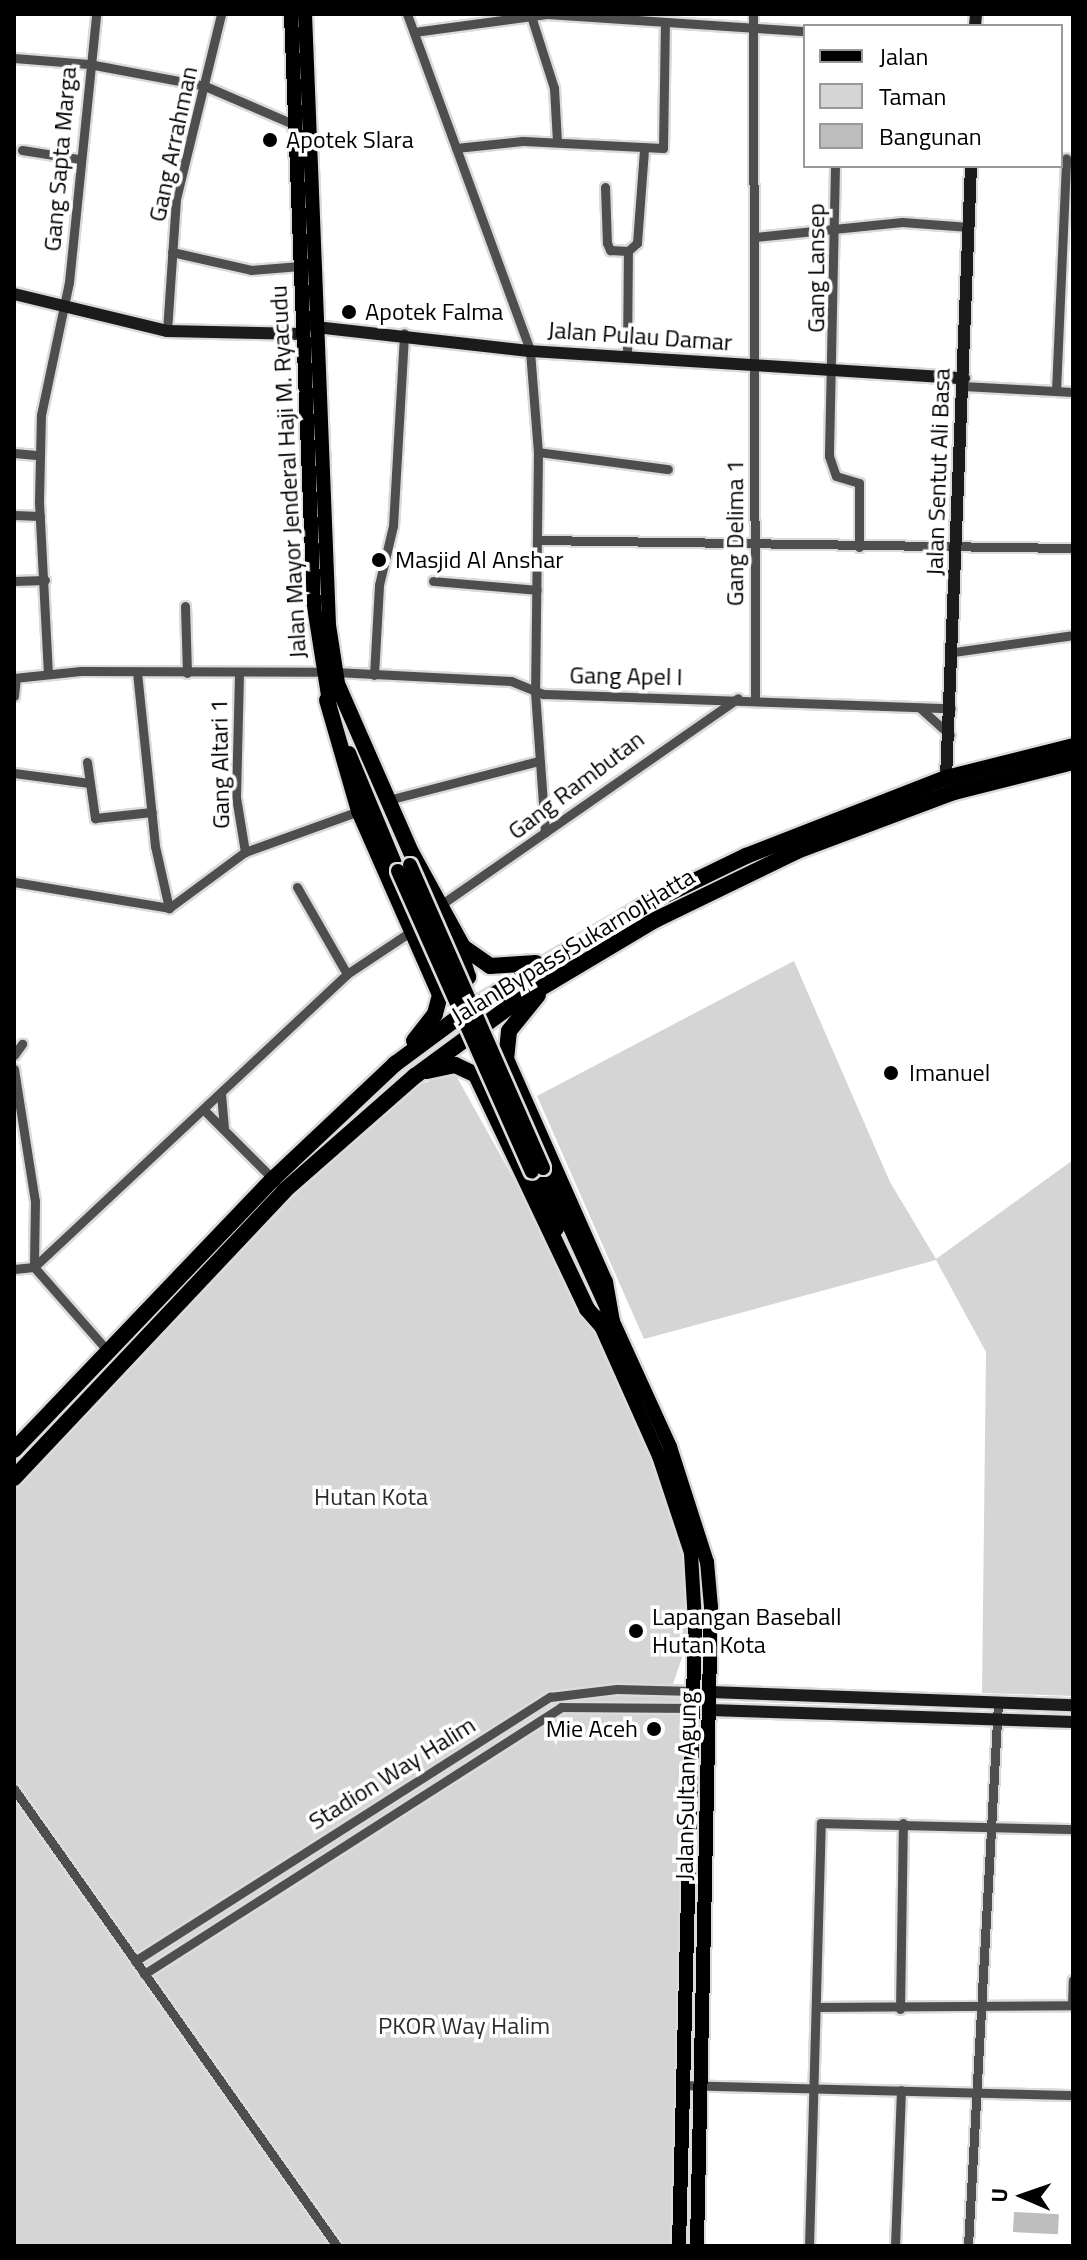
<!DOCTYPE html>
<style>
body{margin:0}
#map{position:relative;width:1087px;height:2260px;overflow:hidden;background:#fff;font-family:"Titillium Web",sans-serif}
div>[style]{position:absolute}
.green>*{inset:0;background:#d5d5d5}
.building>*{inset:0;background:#bebebe;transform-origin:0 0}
.roads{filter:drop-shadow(2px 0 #dbdbdb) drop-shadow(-2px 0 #dbdbdb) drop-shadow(0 2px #dbdbdb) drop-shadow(0 -2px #dbdbdb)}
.street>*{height:9px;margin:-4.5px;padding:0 4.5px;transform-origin:4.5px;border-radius:4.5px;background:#4e4e4e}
.secondary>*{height:12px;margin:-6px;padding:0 6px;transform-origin:6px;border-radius:6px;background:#1b1b1b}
.primary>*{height:14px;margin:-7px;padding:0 7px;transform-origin:7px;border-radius:7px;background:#000}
.highway>*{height:16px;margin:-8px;padding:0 8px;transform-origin:8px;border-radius:8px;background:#000}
.bridges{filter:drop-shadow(2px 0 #dbdbdb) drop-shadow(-2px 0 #dbdbdb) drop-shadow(0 2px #dbdbdb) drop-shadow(0 -2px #dbdbdb)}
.primary-bridge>*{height:14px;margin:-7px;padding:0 7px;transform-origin:7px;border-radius:7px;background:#000}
.dots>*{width:22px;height:22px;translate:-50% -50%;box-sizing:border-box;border:4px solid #fff;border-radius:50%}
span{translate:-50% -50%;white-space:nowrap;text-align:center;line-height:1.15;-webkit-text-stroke:7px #fff;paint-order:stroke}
.poi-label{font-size:24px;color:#000}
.left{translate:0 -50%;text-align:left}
.right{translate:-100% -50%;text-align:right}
.street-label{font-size:24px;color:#000}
.park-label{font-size:24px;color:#2c2c2c}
.frame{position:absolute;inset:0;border:16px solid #000;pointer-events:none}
.legend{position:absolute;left:803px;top:24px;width:260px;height:144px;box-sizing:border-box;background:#fff;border:2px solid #999;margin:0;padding:10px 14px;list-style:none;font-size:24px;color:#000}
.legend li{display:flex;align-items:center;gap:16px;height:40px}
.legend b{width:40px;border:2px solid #999}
.north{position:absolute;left:983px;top:2156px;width:80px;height:80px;-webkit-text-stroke:6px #fff;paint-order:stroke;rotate:272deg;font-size:22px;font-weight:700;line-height:32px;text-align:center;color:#000}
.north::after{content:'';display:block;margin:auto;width:28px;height:36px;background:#000;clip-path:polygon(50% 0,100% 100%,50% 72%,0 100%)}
</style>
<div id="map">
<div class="green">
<i style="clip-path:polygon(794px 961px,890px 1182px,936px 1259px,1073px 1160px,1073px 1696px,982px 1693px,986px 1352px,936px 1260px,644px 1339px,537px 1096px)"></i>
<i style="clip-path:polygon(454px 1072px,597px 1328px,690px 1552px,694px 1622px,670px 1693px,691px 1693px,677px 2246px,14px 2246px,14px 1476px,335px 1142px,408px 1089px)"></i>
</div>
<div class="building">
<i style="left:1014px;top:2212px;width:45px;height:20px;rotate:3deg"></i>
</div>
<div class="roads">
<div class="street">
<i style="left:407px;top:14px;width:359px;rotate:69.9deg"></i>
<i style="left:530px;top:351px;width:101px;rotate:85.5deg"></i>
<i style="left:538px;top:452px;width:240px;rotate:90.7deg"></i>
<i style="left:535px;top:692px;width:141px;rotate:85.9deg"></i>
<i style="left:753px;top:14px;width:686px;rotate:89.83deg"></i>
<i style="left:531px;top:16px;width:76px;rotate:72.3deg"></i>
<i style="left:554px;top:88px;width:54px;rotate:86.8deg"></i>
<i style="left:414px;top:32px;width:134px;rotate:-7.7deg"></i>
<i style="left:547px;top:14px;width:259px;rotate:3.8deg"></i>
<i style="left:14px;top:58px;width:75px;rotate:4.6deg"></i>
<i style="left:89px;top:64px;width:118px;rotate:10.7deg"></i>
<i style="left:205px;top:86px;width:98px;rotate:23.4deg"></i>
<i style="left:456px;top:148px;width:67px;rotate:-6deg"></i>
<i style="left:523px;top:141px;width:140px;rotate:2.9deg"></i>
<i style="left:663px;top:148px;width:126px;rotate:-89.1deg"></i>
<i style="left:22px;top:150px;width:58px;rotate:9deg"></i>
<i style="left:835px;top:166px;width:290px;rotate:91.2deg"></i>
<i style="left:829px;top:456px;width:21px;rotate:71deg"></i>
<i style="left:836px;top:476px;width:24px;rotate:17deg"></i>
<i style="left:859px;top:483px;width:64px;rotate:90deg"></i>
<i style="left:605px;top:187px;width:56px;rotate:88deg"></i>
<i style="left:607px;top:243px;width:8px;rotate:67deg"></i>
<i style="left:610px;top:250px;width:18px;rotate:3deg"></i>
<i style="left:628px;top:251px;width:12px;rotate:-42deg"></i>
<i style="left:637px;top:243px;width:93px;rotate:-85.7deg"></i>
<i style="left:755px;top:237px;width:148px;rotate:-5.8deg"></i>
<i style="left:902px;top:222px;width:67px;rotate:4.3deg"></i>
<i style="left:172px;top:252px;width:81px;rotate:12.8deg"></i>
<i style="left:251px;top:270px;width:49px;rotate:-4.7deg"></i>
<i style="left:167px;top:331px;width:132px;rotate:-86.1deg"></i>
<i style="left:176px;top:199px;width:190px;rotate:-76.3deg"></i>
<i style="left:627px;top:358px;width:107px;rotate:-89.5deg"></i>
<i style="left:963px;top:386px;width:110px;rotate:3.1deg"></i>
<i style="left:1056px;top:391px;width:233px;rotate:-87.5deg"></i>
<i style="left:538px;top:452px;width:131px;rotate:7.5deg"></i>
<i style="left:14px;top:453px;width:25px;rotate:5deg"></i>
<i style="left:14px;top:515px;width:26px;rotate:2deg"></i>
<i style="left:537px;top:540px;width:536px;rotate:0.86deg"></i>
<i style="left:14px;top:581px;width:31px;rotate:-2deg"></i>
<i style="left:433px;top:581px;width:104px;rotate:4.9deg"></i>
<i style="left:185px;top:606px;width:67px;rotate:88.3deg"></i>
<i style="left:954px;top:652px;width:120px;rotate:-8.1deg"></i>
<i style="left:137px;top:672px;width:175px;rotate:84.1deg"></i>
<i style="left:155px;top:846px;width:64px;rotate:77.3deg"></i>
<i style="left:335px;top:672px;width:176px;rotate:2.9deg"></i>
<i style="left:511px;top:681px;width:35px;rotate:22deg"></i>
<i style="left:543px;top:694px;width:408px;rotate:2deg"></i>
<i style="left:48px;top:674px;width:173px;rotate:-93deg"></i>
<i style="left:39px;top:501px;width:86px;rotate:-88.7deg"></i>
<i style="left:41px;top:415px;width:136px;rotate:-78.1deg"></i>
<i style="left:69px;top:282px;width:269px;rotate:-84.2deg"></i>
<i style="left:239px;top:674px;width:123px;rotate:91.4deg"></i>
<i style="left:236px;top:797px;width:56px;rotate:80.7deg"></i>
<i style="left:374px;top:675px;width:90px;rotate:-86.8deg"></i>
<i style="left:379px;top:585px;width:61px;rotate:-76.7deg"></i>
<i style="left:393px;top:526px;width:193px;rotate:-86.7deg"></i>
<i style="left:14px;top:678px;width:67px;rotate:-6deg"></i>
<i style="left:81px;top:671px;width:240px;rotate:0.2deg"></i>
<i style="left:14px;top:696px;width:18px;rotate:-84deg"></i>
<i style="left:920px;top:708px;width:40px;rotate:42deg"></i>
<i style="left:87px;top:762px;width:57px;rotate:81.9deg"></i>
<i style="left:95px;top:818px;width:57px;rotate:-6deg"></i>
<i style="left:14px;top:773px;width:76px;rotate:7.6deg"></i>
<i style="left:388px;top:800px;width:156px;rotate:-14.5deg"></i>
<i style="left:14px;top:882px;width:157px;rotate:9.5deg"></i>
<i style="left:297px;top:887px;width:100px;rotate:60.1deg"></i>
<i style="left:439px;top:906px;width:364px;rotate:-34.8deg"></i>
<i style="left:169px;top:908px;width:94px;rotate:-36.4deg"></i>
<i style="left:245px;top:852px;width:121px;rotate:-19.8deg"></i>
<i style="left:14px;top:1055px;width:14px;rotate:-54deg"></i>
<i style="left:14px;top:1069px;width:134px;rotate:81deg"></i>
<i style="left:35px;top:1201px;width:66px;rotate:90.9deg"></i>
<i style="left:34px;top:1267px;width:111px;rotate:48.7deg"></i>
<i style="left:221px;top:1094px;width:34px;rotate:85deg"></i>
<i style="left:204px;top:1110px;width:98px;rotate:45deg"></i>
<i style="left:14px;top:1269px;width:20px;rotate:-6deg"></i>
<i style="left:34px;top:1267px;width:429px;rotate:-43.1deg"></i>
<i style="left:347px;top:974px;width:79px;rotate:-33.7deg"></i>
<i style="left:14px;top:1789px;width:560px;rotate:54.75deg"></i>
<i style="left:135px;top:1961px;width:492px;rotate:-32.5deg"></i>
<i style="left:550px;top:1697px;width:67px;rotate:-6.8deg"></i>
<i style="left:617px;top:1689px;width:76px;rotate:1.5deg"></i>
<i style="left:144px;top:1974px;width:495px;rotate:-32.6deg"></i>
<i style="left:561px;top:1707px;width:131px;rotate:0.4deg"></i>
<i style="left:1072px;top:2004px;width:24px;rotate:-88deg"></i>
<i style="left:817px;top:2007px;width:256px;rotate:-0.4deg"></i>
<i style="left:900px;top:2009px;width:186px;rotate:-89.1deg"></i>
<i style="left:683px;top:2085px;width:390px;rotate:1.5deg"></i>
<i style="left:809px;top:2246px;width:423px;rotate:-88.4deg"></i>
<i style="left:821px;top:1823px;width:252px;rotate:1.4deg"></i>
<i style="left:895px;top:2246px;width:156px;rotate:-87.8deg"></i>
<i style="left:968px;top:2246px;width:545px;rotate:-86.84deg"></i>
</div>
<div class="secondary">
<i style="left:975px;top:26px;width:12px;rotate:-85deg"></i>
<i style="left:14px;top:294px;width:157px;rotate:13.6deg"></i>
<i style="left:167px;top:331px;width:136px;rotate:1.3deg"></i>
<i style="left:315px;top:327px;width:216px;rotate:6.4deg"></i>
<i style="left:530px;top:351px;width:435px;rotate:3.6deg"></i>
<i style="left:946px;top:778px;width:613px;rotate:-87.66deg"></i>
<i style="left:710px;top:1692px;width:363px;rotate:2.1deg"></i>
<i style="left:710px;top:1710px;width:363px;rotate:1.9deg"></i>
</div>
<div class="primary">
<i style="left:291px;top:14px;width:593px;rotate:87.78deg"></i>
<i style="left:314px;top:607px;width:102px;rotate:81deg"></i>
<i style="left:305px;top:14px;width:611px;rotate:87.75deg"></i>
<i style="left:329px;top:625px;width:72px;rotate:81.2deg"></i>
<i style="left:349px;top:753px;width:128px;rotate:67.4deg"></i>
<i style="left:543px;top:1168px;width:307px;rotate:65.5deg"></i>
<i style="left:670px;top:1447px;width:121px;rotate:72.2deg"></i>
<i style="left:707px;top:1562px;width:45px;rotate:84.9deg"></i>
<i style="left:711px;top:1607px;width:639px;rotate:91.26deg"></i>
<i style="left:532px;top:1172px;width:62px;rotate:66.3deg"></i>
<i style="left:597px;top:1317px;width:152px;rotate:66deg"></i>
<i style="left:659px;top:1456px;width:102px;rotate:71.7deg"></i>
<i style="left:691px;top:1553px;width:69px;rotate:86.7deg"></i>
<i style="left:695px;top:1622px;width:624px;rotate:91.47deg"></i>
</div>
<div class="highway">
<i style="left:338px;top:686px;width:181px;rotate:66.3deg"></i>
<i style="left:411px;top:852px;width:108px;rotate:61.3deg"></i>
<i style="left:463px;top:947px;width:33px;rotate:35deg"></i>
<i style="left:490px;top:966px;width:46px;rotate:-3.7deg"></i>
<i style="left:327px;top:700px;width:116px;rotate:73.9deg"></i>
<i style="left:359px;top:811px;width:201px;rotate:66.2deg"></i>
<i style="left:440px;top:995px;width:20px;rotate:105deg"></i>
<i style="left:435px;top:1014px;width:34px;rotate:128deg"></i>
<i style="left:455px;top:993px;width:21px;rotate:-51deg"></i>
<i style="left:468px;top:977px;width:30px;rotate:-107deg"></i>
<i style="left:538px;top:995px;width:46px;rotate:128.9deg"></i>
<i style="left:509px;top:1031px;width:28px;rotate:96deg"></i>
<i style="left:506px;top:1059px;width:244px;rotate:66.1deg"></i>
<i style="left:605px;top:1282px;width:39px;rotate:80deg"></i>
<i style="left:427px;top:1071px;width:29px;rotate:-12deg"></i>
<i style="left:455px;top:1065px;width:23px;rotate:25deg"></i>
<i style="left:476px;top:1075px;width:259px;rotate:64.6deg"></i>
<i style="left:587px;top:1309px;width:23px;rotate:49deg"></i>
<i style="left:14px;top:1450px;width:375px;rotate:-46.3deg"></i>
<i style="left:273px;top:1179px;width:168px;rotate:-43.3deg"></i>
<i style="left:395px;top:1064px;width:91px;rotate:-36.5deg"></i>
<i style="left:468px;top:1010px;width:208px;rotate:-30.6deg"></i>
<i style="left:647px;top:904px;width:110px;rotate:-25.9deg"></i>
<i style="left:746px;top:856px;width:215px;rotate:-21.3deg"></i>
<i style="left:946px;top:778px;width:131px;rotate:-14.1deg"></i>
<i style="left:14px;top:1478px;width:394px;rotate:-46.7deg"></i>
<i style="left:284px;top:1191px;width:174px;rotate:-41.3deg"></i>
<i style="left:415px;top:1076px;width:117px;rotate:-36.3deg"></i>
<i style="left:509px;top:1007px;width:170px;rotate:-30.8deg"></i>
<i style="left:655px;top:920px;width:158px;rotate:-25.9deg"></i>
<i style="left:797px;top:851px;width:168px;rotate:-20.6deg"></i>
<i style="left:954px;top:792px;width:123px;rotate:-14.1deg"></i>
</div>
</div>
<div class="bridges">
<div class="primary-bridge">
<i style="left:410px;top:865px;width:331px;rotate:66.3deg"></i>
<i style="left:398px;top:871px;width:329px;rotate:66deg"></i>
</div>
</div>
<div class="dots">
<i style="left:270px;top:140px;background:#000"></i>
<i style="left:349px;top:312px;background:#000"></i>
<i style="left:379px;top:560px;background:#000"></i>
<i style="left:891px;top:1073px;background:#000"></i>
<i style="left:636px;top:1631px;background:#000"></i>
<i style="left:654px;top:1729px;background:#000"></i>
</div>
<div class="poi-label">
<span class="left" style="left:286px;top:140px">Apotek Slara</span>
<span class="left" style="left:365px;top:312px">Apotek Falma</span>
<span class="left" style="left:395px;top:560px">Masjid Al Anshar</span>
<span class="left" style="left:909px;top:1073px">Imanuel</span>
<span class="left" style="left:652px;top:1631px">Lapangan Baseball<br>Hutan Kota</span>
<span class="right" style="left:638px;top:1729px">Mie Aceh</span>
</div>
<div class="street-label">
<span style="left:173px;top:144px;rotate:-78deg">Gang Arrahman</span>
<span style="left:60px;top:159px;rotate:-85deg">Gang Sapta Marga</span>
<span style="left:816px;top:268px;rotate:-90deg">Gang Lansep</span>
<span style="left:640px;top:336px;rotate:4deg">Jalan Pulau Damar</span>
<span style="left:288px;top:472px;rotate:-93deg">Jalan Mayor Jenderal Haji M. Ryacudu</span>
<span style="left:938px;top:472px;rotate:-88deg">Jalan Sentut Ali Basa</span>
<span style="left:735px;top:533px;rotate:-90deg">Gang Delima 1</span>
<span style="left:626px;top:676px;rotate:1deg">Gang Apel I</span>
<span style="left:220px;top:764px;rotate:-91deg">Gang Altari 1</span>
<span style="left:576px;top:785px;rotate:-37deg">Gang Rambutan</span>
<span style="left:573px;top:946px;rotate:-31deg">Jalan Bypass Sukarno Hatta</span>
<span style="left:392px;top:1773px;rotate:-32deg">Stadion Way Halim</span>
<span style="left:686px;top:1786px;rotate:-89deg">Jalan Sultan Agung</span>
</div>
<div class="park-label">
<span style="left:371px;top:1497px">Hutan Kota</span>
<span style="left:464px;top:2026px">PKOR Way Halim</span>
</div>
<div class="frame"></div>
<ul class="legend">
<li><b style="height:10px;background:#000"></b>Jalan</li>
<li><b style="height:22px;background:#d5d5d5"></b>Taman</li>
<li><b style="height:22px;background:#bebebe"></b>Bangunan</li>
</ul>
<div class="north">U</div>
</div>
